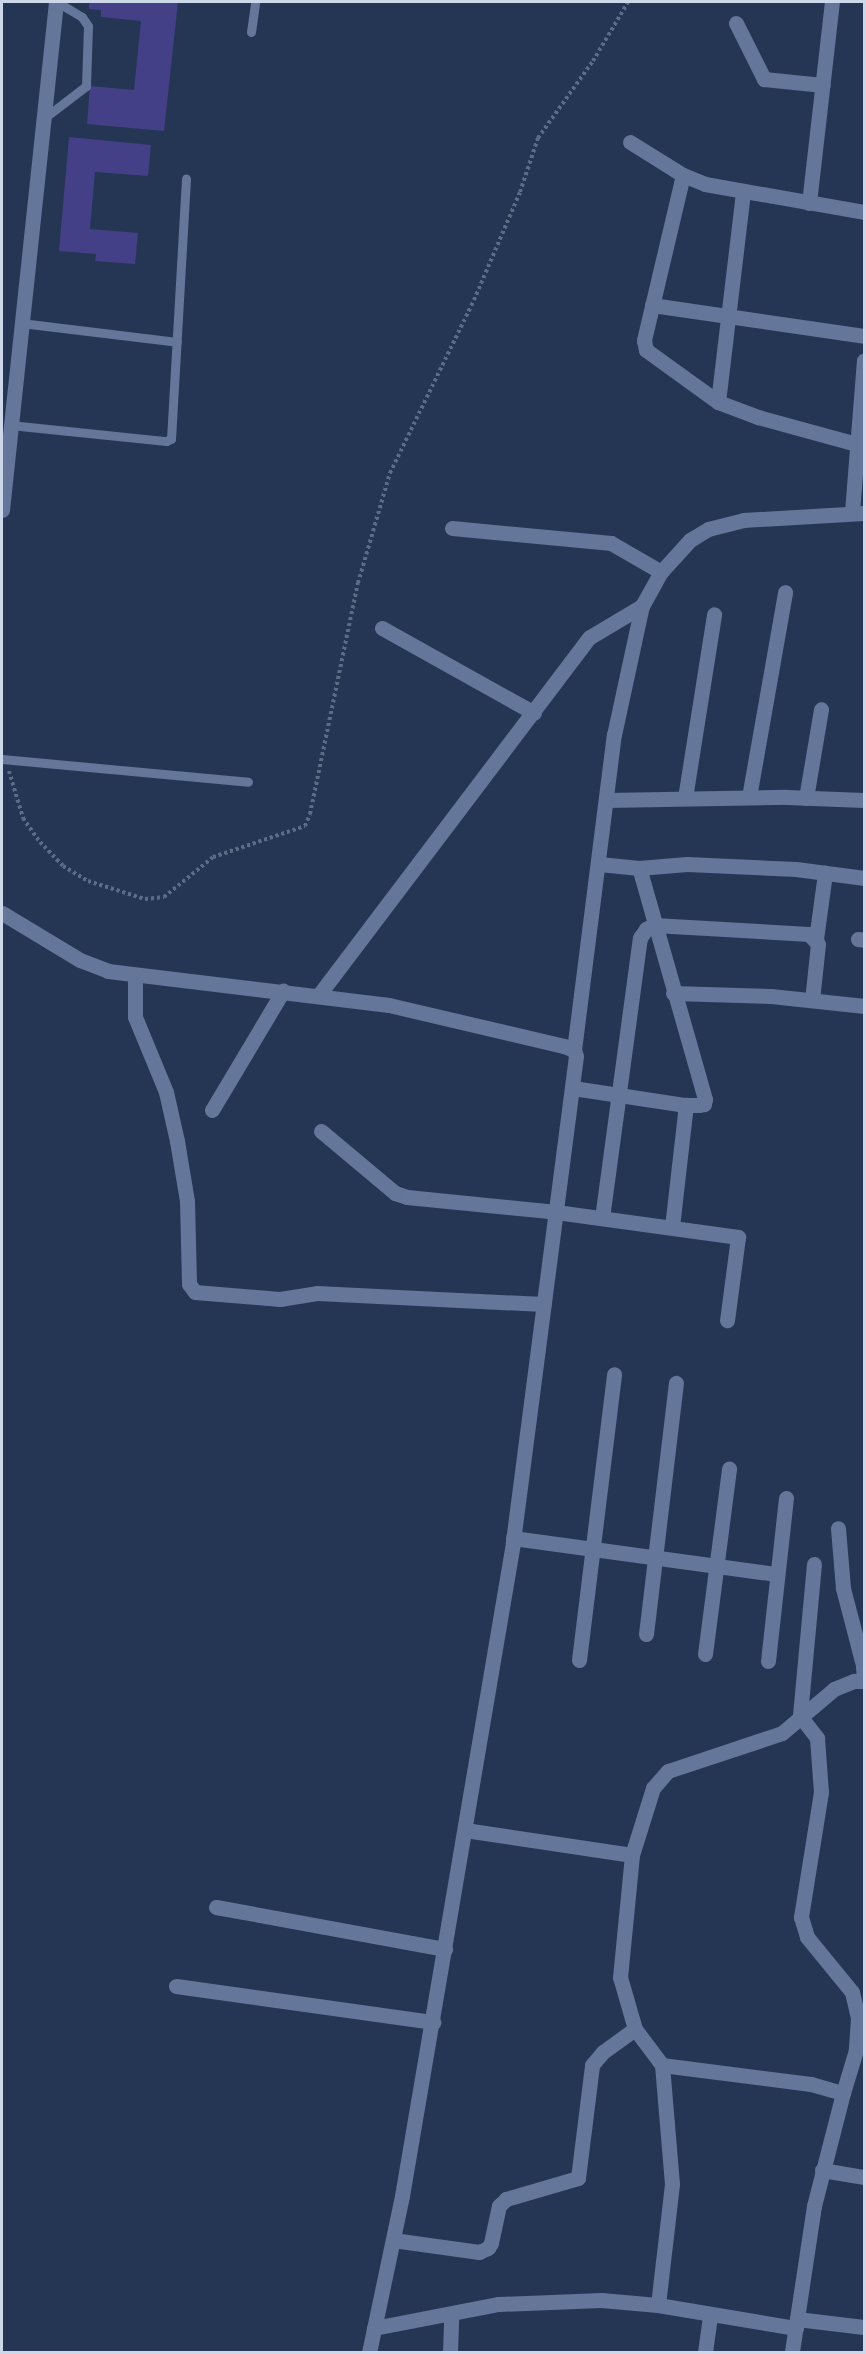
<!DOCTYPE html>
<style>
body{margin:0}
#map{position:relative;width:866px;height:2354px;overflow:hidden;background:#253554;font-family:"IBM Plex Sans",sans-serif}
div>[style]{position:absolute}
.building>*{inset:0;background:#444087}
.path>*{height:4px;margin-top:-2px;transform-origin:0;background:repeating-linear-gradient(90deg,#5c6b86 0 3px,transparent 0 6px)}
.service>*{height:9px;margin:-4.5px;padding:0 4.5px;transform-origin:4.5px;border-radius:4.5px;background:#647699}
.minor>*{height:15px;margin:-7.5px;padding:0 7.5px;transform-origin:7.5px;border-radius:7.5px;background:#647699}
.tertiary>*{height:15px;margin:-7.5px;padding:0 7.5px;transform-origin:7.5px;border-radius:7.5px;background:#647699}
span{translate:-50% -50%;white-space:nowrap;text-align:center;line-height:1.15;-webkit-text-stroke:5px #161d2b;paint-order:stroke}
.frame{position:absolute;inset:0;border:3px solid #ccd7ea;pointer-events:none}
</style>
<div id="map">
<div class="building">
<i style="clip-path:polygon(89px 2px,178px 2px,164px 131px,87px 124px,90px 86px,134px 90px,141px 21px,101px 17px,101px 10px,89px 9px)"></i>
<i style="clip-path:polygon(69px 137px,151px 145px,148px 176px,95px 172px,90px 229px,138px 233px,135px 264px,95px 261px,96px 254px,59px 251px)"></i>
</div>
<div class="path">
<i style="left:9px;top:771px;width:49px;rotate:73.4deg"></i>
<i style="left:23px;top:818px;width:29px;rotate:55deg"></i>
<i style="left:40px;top:842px;width:33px;rotate:46deg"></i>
<i style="left:63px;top:866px;width:29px;rotate:31deg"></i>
<i style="left:88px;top:881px;width:60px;rotate:17.5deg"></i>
<i style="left:145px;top:899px;width:19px;rotate:-6deg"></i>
<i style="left:164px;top:897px;width:63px;rotate:-39.2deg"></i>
<i style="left:213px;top:857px;width:97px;rotate:-18.6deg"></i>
<i style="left:305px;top:826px;width:13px;rotate:-67deg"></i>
<i style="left:310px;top:814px;width:236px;rotate:-78.3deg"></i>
<i style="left:358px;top:583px;width:115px;rotate:-73.8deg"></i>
<i style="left:390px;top:473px;width:192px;rotate:-64.1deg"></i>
<i style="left:474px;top:300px;width:117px;rotate:-66.9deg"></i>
<i style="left:520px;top:192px;width:57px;rotate:-71.6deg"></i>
<i style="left:538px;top:138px;width:95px;rotate:-54.5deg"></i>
<i style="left:593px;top:61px;width:69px;rotate:-59.3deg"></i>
</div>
<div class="service">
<i style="left:251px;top:32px;width:30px;rotate:-82deg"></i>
<i style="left:43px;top:119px;width:54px;rotate:-37.5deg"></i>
<i style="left:86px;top:86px;width:60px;rotate:-88.1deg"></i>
<i style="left:88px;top:26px;width:11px;rotate:-124deg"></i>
<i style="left:82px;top:17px;width:29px;rotate:-149deg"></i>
<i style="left:21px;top:323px;width:157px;rotate:6.9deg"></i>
<i style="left:10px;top:425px;width:157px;rotate:5.9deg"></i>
<i style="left:166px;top:441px;width:5px;rotate:-22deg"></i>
<i style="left:171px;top:439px;width:261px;rotate:-86.7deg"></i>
<i style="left:2px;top:759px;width:247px;rotate:5.3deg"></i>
</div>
<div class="minor">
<i style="left:736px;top:23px;width:63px;rotate:63.4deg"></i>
<i style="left:764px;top:79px;width:59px;rotate:5.8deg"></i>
<i style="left:630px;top:142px;width:62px;rotate:31.9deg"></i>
<i style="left:683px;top:175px;width:24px;rotate:22deg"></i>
<i style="left:705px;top:184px;width:161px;rotate:10deg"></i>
<i style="left:683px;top:175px;width:170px;rotate:103.3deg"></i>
<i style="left:644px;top:340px;width:10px;rotate:79deg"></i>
<i style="left:646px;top:350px;width:89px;rotate:35.8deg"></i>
<i style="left:718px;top:402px;width:43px;rotate:20.6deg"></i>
<i style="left:758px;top:417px;width:103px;rotate:15.3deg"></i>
<i style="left:809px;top:203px;width:202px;rotate:-83.5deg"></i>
<i style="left:652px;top:305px;width:214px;rotate:8.3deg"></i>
<i style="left:718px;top:402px;width:211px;rotate:-83.2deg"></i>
<i style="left:2px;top:510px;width:511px;rotate:-83.93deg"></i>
<i style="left:852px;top:512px;width:152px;rotate:-85.5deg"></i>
<i style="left:452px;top:528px;width:160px;rotate:5.4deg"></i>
<i style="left:611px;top:543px;width:58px;rotate:30.1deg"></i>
<i style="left:382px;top:628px;width:174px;rotate:29.2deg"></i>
<i style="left:749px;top:797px;width:208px;rotate:-80deg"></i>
<i style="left:685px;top:798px;width:186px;rotate:-81deg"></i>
<i style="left:806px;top:798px;width:90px;rotate:-80.4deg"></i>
<i style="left:606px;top:800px;width:180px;rotate:-1deg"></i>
<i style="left:786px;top:797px;width:78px;rotate:2.2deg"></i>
<i style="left:639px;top:868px;width:48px;rotate:-4.8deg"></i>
<i style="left:687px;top:864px;width:109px;rotate:2.6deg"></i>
<i style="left:796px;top:869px;width:69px;rotate:7.5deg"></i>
<i style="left:816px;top:939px;width:67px;rotate:-82.2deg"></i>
<i style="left:858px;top:939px;width:6px;rotate:9deg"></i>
<i style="left:135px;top:976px;width:41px;rotate:90deg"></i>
<i style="left:135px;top:1017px;width:81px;rotate:67.5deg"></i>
<i style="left:166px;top:1092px;width:50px;rotate:77.3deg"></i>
<i style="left:177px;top:1141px;width:61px;rotate:80.5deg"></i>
<i style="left:187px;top:1201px;width:83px;rotate:88.6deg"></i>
<i style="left:189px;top:1284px;width:10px;rotate:53deg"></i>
<i style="left:195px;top:1292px;width:85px;rotate:4.7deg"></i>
<i style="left:280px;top:1299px;width:37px;rotate:-9deg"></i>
<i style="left:317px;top:1293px;width:227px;rotate:2.8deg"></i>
<i style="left:673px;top:993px;width:98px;rotate:1.8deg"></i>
<i style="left:771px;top:996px;width:94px;rotate:6.1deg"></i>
<i style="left:318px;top:996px;width:450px;rotate:-52.9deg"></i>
<i style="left:590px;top:637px;width:61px;rotate:-30.8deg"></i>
<i style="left:574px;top:1050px;width:318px;rotate:-82.8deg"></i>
<i style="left:614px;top:735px;width:132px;rotate:-77.8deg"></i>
<i style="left:642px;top:606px;width:39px;rotate:-61deg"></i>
<i style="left:661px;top:572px;width:43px;rotate:-47.8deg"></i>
<i style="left:690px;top:540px;width:21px;rotate:-31deg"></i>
<i style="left:708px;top:529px;width:36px;rotate:-14deg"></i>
<i style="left:743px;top:520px;width:121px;rotate:-3.3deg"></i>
<i style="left:573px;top:1088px;width:114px;rotate:8.6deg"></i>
<i style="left:686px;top:1105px;width:13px"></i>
<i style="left:699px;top:1105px;width:5px;rotate:-11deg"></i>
<i style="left:704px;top:1104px;width:5px;rotate:-79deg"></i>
<i style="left:705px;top:1099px;width:240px;rotate:-105.9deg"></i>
<i style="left:639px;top:868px;width:40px;rotate:-174.3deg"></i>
<i style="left:212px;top:1110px;width:139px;rotate:-59.2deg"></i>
<i style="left:321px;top:1131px;width:97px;rotate:40deg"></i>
<i style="left:395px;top:1193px;width:13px;rotate:18deg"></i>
<i style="left:407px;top:1197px;width:150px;rotate:5.7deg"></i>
<i style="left:556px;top:1212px;width:184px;rotate:7.8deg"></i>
<i style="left:738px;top:1237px;width:84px;rotate:97.5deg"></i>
<i style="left:602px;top:1218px;width:283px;rotate:-82.3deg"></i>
<i style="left:640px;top:938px;width:11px;rotate:-56deg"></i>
<i style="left:646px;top:929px;width:9px;rotate:-27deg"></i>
<i style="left:654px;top:925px;width:155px;rotate:3.3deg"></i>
<i style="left:809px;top:934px;width:13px;rotate:48deg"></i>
<i style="left:818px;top:944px;width:56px;rotate:96.1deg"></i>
<i style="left:672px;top:1227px;width:123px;rotate:-83.5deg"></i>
<i style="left:513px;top:1538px;width:266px;rotate:7.8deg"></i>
<i style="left:814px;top:1564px;width:153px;rotate:95.3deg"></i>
<i style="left:800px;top:1716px;width:28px;rotate:52deg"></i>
<i style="left:817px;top:1738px;width:54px;rotate:85.8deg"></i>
<i style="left:821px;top:1792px;width:127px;rotate:99.1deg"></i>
<i style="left:801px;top:1917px;width:21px;rotate:73deg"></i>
<i style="left:807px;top:1937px;width:71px;rotate:50.7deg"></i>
<i style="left:852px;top:1992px;width:27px;rotate:77deg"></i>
<i style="left:858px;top:2018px;width:32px;rotate:94deg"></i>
<i style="left:856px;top:2050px;width:45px;rotate:106.8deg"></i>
<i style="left:646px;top:1634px;width:253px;rotate:-83.2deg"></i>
<i style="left:705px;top:1654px;width:187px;rotate:-82.6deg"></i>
<i style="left:579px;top:1660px;width:288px;rotate:-83deg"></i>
<i style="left:768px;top:1661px;width:164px;rotate:-83.7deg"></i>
<i style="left:465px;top:1830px;width:169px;rotate:8.5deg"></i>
<i style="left:632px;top:1855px;width:123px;rotate:95.6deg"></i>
<i style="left:620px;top:1977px;width:54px;rotate:73.9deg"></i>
<i style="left:635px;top:2029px;width:45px;rotate:53.1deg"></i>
<i style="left:662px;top:2065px;width:150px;rotate:7.3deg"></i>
<i style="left:811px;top:2084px;width:33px;rotate:16deg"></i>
<i style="left:843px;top:2093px;width:117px;rotate:104.4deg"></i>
<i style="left:814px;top:2206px;width:148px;rotate:98.6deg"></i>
<i style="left:632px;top:1855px;width:70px;rotate:-72.6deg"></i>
<i style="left:653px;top:1788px;width:23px;rotate:-49deg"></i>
<i style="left:668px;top:1771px;width:120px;rotate:-18.4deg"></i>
<i style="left:782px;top:1733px;width:68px;rotate:-40.2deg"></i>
<i style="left:834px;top:1689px;width:22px;rotate:-22deg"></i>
<i style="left:854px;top:1681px;width:10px"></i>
<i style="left:864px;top:1681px;width:16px;rotate:-94deg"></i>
<i style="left:863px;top:1665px;width:80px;rotate:-104.6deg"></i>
<i style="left:843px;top:1588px;width:60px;rotate:-94.8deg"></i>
<i style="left:216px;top:1907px;width:233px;rotate:10.4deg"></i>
<i style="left:176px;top:1986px;width:260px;rotate:8deg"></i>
<i style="left:822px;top:2170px;width:43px;rotate:9.5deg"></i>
<i style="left:393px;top:2240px;width:87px;rotate:7.9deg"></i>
<i style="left:479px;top:2252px;width:10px;rotate:-24deg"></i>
<i style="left:488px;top:2248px;width:6px;rotate:-59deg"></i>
<i style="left:491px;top:2243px;width:38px;rotate:-78deg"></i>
<i style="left:499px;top:2206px;width:10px;rotate:-45deg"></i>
<i style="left:506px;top:2199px;width:75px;rotate:-16.3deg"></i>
<i style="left:578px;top:2178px;width:114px;rotate:-82.9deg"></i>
<i style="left:592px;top:2065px;width:17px;rotate:-50deg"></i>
<i style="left:603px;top:2052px;width:39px;rotate:-36deg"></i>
<i style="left:658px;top:2305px;width:122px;rotate:-83.4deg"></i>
<i style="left:672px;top:2184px;width:119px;rotate:-94.8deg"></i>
<i style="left:797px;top:2319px;width:67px;rotate:6.8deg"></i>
<i style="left:374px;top:2328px;width:127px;rotate:-10.9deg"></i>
<i style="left:499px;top:2304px;width:102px;rotate:-2.2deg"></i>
<i style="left:601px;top:2300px;width:57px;rotate:5deg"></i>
<i style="left:658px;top:2305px;width:140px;rotate:9.5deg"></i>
<i style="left:450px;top:2352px;width:38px;rotate:-88deg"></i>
<i style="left:705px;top:2352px;width:37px;rotate:-82deg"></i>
</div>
<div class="tertiary">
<i style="left:2px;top:913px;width:91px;rotate:31.1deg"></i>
<i style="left:80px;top:960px;width:30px;rotate:21deg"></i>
<i style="left:108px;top:971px;width:283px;rotate:6.9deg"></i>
<i style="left:389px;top:1005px;width:180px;rotate:13.2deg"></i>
<i style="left:564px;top:1046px;width:11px;rotate:22deg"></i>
<i style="left:574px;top:1050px;width:6px;rotate:72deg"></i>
<i style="left:576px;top:1056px;width:491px;rotate:97.4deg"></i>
<i style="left:513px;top:1543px;width:662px;rotate:99.65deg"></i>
<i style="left:402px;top:2196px;width:159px;rotate:101.9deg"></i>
</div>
<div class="frame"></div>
</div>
